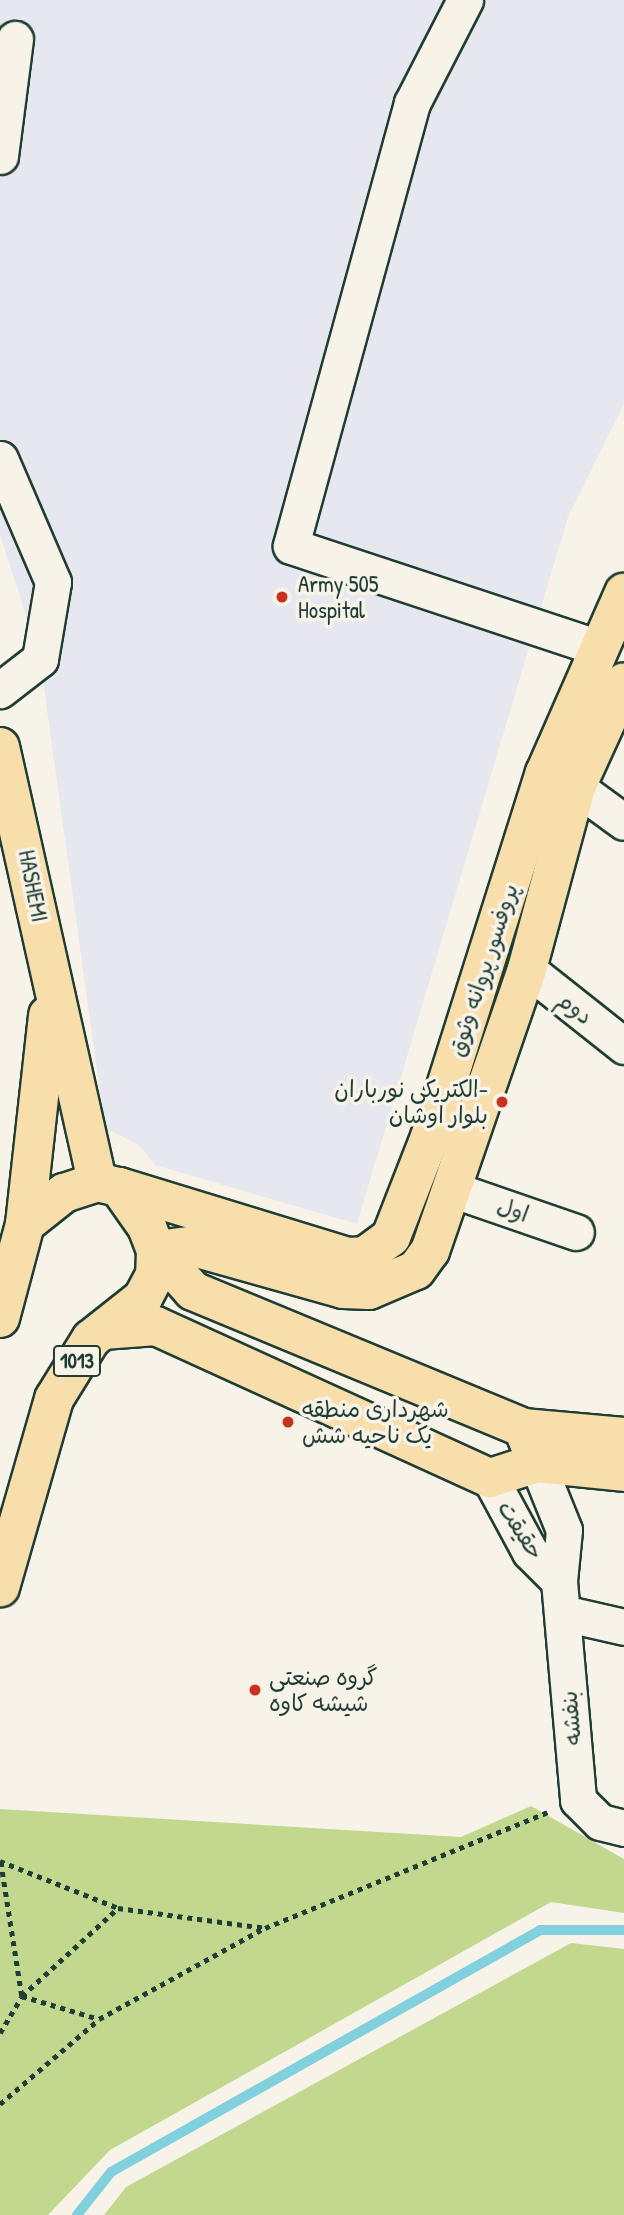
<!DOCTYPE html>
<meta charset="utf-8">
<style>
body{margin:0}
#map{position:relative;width:624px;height:2215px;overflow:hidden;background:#f7f3e8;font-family:"Patrick Hand","Playpen Sans Arabic",sans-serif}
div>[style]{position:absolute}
.built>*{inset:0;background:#e7e8ef}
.green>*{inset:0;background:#c2d88e}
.stream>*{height:10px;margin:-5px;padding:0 5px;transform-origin:5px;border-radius:5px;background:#81d0de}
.path>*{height:4.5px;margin-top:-2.25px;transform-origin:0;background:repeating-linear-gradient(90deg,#1f3d34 0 5px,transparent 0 10px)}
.roads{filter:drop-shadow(2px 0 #1f3d34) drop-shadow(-2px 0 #1f3d34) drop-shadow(0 2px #1f3d34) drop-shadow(0 -2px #1f3d34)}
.minor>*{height:35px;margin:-17.5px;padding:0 17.5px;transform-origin:17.5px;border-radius:17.5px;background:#f7f3e8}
.major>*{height:38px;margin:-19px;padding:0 19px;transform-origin:19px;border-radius:19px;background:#f8deab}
.dots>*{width:19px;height:19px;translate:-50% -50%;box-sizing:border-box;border:4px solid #f7f3e8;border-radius:50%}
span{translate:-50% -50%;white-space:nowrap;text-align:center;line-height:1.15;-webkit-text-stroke:7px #f7f3e8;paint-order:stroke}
.shield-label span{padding:2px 5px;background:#f7f3e8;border:2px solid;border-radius:5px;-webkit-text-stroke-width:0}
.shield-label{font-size:21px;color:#1f3d34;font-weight:700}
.poi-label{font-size:23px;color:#1f3d34}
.left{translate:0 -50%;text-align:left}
.right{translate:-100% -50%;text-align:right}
.street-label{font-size:23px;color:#1f3d34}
</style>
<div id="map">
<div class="built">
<i style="clip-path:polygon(0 0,624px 0,624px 404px,568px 517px,357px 1224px,155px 1165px,139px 1145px,105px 1128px,40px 659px,0 535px)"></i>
</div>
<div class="green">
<i style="clip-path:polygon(531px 1806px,624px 1859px,624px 1913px,551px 1902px,110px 2150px,48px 2215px,0 2215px,0 1809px,461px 1837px)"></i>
<i style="clip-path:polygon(571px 1943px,624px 1949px,624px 2215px,104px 2215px,126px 2187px)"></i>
</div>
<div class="stream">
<i style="left:77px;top:2215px;width:55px;rotate:-51.7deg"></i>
<i style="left:111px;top:2172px;width:493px;rotate:-29.4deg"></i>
<i style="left:540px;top:1930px;width:84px"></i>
</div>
<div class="path">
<i style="left:0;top:1861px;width:127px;rotate:21.7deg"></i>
<i style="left:118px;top:1908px;width:148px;rotate:7.7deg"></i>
<i style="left:265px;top:1928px;width:308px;rotate:-22.3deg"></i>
<i style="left:1px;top:1862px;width:136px;rotate:81.1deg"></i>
<i style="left:22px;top:1996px;width:80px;rotate:16.6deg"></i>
<i style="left:0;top:2033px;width:43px;rotate:-59.3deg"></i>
<i style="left:22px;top:1996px;width:130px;rotate:-42.5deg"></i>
<i style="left:0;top:2104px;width:130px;rotate:-40.6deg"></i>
<i style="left:99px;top:2019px;width:187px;rotate:-28.8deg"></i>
</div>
<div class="roads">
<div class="minor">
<i style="left:465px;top:0;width:116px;rotate:117.2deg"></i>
<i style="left:412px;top:103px;width:459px;rotate:105.3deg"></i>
<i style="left:291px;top:546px;width:325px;rotate:18.3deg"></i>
<i style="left:0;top:156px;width:118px;rotate:-82.7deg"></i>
<i style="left:0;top:459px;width:134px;rotate:66.7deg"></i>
<i style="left:53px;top:582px;width:78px;rotate:99.6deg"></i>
<i style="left:40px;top:659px;width:51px;rotate:142.2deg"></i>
<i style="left:576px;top:787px;width:59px;rotate:36.1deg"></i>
<i style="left:527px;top:969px;width:124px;rotate:38.4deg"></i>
<i style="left:451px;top:1189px;width:132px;rotate:19deg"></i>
<i style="left:537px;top:1463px;width:72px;rotate:68.1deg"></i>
<i style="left:564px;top:1530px;width:51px;rotate:95.6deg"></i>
<i style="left:559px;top:1581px;width:220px;rotate:85deg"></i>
<i style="left:578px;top:1800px;width:31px;rotate:45deg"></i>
<i style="left:600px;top:1822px;width:25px;rotate:14deg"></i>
<i style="left:490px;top:1478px;width:84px;rotate:61.6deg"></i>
<i style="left:530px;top:1552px;width:41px;rotate:45deg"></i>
<i style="left:563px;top:1613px;width:63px;rotate:12.9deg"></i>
</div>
<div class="major">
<i style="left:0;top:747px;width:446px;rotate:77.4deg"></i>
<i style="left:119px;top:1187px;width:239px;rotate:17deg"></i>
<i style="left:348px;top:1257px;width:17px;rotate:-3deg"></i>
<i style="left:365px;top:1256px;width:32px;rotate:-36deg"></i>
<i style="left:391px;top:1237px;width:107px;rotate:-68.7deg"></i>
<i style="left:430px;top:1137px;width:382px;rotate:-72.5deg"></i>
<i style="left:545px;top:773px;width:197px;rotate:-66.3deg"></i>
<i style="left:25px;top:1224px;width:210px;rotate:-83.7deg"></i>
<i style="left:156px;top:1250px;width:34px;rotate:-7deg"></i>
<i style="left:190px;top:1246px;width:159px;rotate:15.7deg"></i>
<i style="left:343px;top:1289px;width:26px;rotate:2deg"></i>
<i style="left:369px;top:1290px;width:51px;rotate:-23.1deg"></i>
<i style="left:416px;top:1270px;width:24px;rotate:-54deg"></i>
<i style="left:430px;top:1251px;width:298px;rotate:-71deg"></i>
<i style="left:527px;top:969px;width:188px;rotate:-74.9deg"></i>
<i style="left:576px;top:787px;width:115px;rotate:-65.4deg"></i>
<i style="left:156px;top:1250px;width:55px;rotate:47.9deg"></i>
<i style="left:193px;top:1291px;width:357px;rotate:22.5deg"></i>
<i style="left:523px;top:1428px;width:38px;rotate:68deg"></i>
<i style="left:0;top:1318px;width:97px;rotate:-75.1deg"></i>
<i style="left:25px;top:1224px;width:50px;rotate:-38.5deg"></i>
<i style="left:64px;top:1193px;width:35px;rotate:-18deg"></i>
<i style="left:97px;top:1182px;width:23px;rotate:13deg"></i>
<i style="left:119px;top:1187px;width:49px;rotate:55deg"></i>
<i style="left:147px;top:1227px;width:25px;rotate:69deg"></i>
<i style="left:156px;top:1250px;width:25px;rotate:92deg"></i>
<i style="left:155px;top:1275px;width:26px;rotate:118deg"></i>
<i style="left:143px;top:1298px;width:66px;rotate:141.7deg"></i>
<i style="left:91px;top:1339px;width:70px;rotate:121.7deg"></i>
<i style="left:54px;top:1399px;width:196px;rotate:106deg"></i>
<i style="left:103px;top:1330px;width:53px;rotate:-4.3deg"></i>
<i style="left:156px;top:1326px;width:367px;rotate:24.5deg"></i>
<i style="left:490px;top:1478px;width:49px;rotate:-17.7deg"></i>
<i style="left:537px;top:1463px;width:87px;rotate:5.9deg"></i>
<i style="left:523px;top:1428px;width:101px;rotate:5.1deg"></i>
</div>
</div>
<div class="dots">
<i style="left:282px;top:597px;background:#c8321e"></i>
<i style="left:502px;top:1102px;background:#c8321e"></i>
<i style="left:288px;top:1422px;background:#c8321e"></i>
<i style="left:255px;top:1690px;background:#c8321e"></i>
</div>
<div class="shield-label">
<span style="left:77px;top:1361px">1013</span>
</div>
<div class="poi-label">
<span class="left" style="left:298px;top:597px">Army 505<br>Hospital</span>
<span class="right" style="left:488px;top:1102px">الکتریکی نورباران-<br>بلوار اوشان</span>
<span class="left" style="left:302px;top:1422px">شهرداری منطقه<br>یک ناحیه شش</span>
<span class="left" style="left:269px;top:1690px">گروه صنعتی<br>شیشه کاوه</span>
</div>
<div class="street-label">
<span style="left:33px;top:886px;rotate:79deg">HASHEMI</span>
<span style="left:483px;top:970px;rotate:-72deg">پروفسور پروانه وثوق</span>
<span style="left:575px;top:1008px;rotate:38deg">دوم</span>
<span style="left:513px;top:1210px;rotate:19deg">اول</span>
<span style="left:521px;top:1530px;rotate:57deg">حقیقت</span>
<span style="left:571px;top:1718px;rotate:-95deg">بنفشه</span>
</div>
</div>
